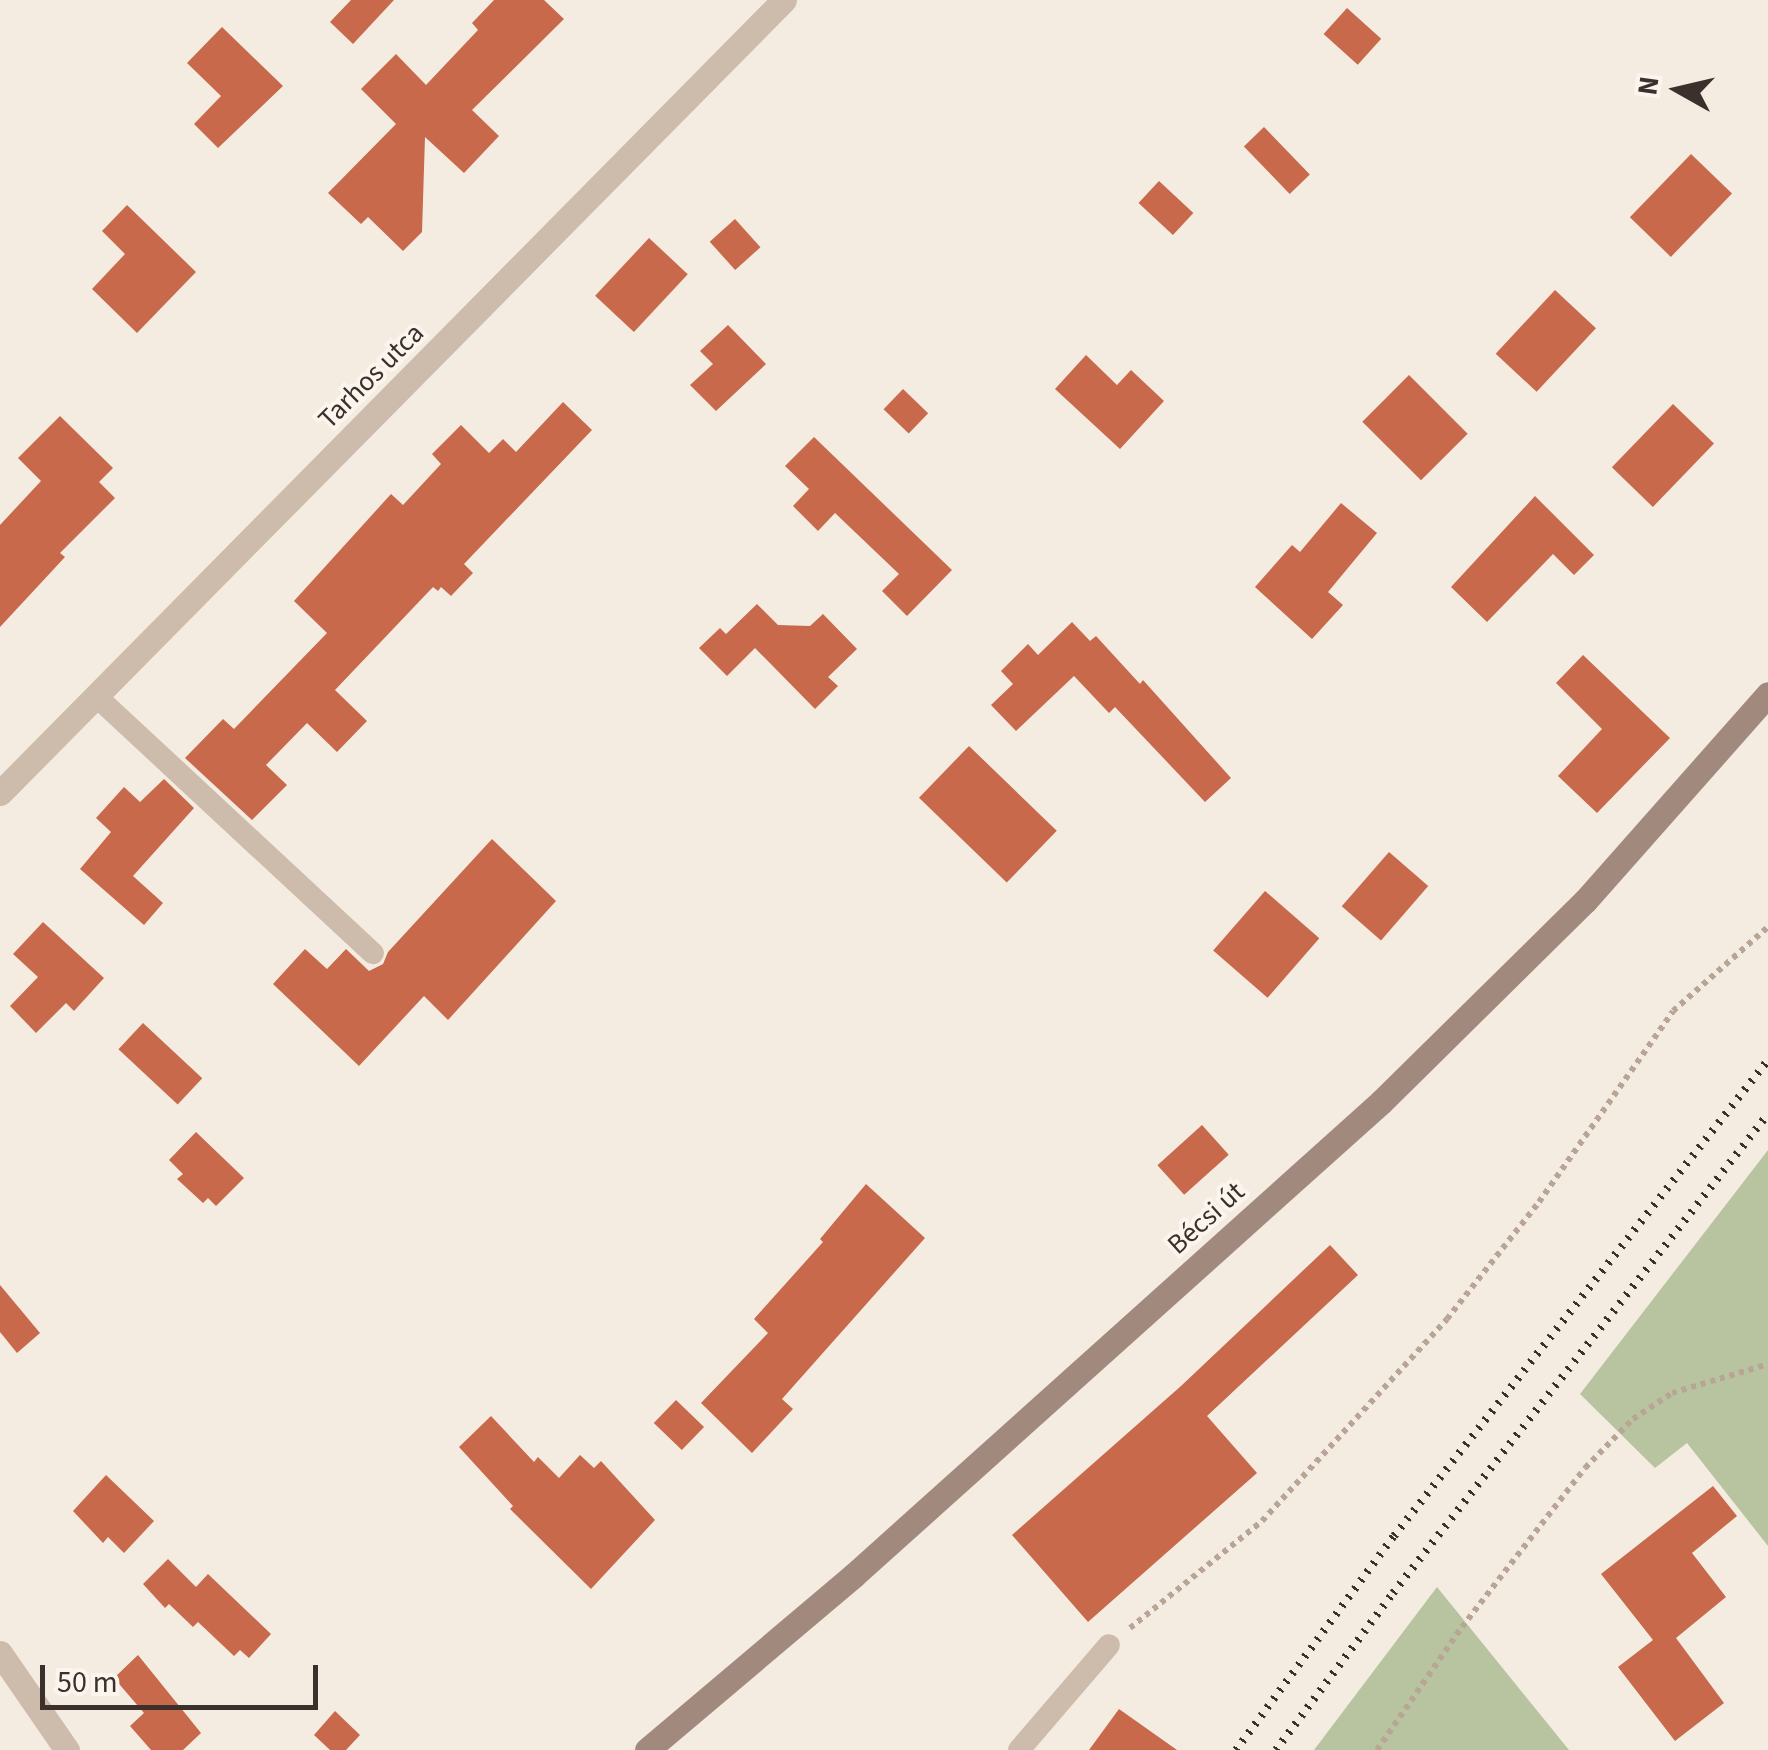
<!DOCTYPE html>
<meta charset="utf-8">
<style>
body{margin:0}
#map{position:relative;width:1768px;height:1750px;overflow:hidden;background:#f4ebe1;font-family:"Source Sans 3",sans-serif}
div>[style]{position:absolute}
.green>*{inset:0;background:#b8c4a0}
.building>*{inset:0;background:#c8694b;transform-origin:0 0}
.path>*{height:6px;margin-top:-3px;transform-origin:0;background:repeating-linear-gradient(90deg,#b9a596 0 5px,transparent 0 10px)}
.lane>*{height:22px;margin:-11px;padding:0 11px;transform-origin:11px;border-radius:11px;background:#cdbbac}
.street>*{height:25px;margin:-12.5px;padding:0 12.5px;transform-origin:12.5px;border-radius:12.5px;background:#cdbbac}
.secondary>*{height:25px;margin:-12.5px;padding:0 12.5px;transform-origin:12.5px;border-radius:12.5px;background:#a18a7d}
.rail>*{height:8px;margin-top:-4px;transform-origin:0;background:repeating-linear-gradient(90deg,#3b302b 0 2.5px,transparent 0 10.5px)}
span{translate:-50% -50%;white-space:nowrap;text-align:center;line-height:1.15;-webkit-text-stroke:8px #fbf5ee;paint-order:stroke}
.street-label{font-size:28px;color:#3b302b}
.north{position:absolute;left:1628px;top:40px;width:100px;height:100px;-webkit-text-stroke:8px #fbf5ee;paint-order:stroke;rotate:278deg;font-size:28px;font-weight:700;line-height:40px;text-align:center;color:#3b302b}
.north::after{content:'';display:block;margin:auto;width:35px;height:45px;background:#3b302b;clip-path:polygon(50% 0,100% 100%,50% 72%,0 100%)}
.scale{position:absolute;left:40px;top:1665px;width:278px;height:45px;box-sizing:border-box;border:5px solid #3b302b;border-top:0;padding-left:12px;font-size:30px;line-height:35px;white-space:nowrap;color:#3b302b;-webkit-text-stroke:8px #fbf5ee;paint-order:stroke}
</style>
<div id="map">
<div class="green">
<i style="clip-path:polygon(1768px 1150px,1768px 1546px,1687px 1443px,1655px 1468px,1580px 1394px)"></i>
<i style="clip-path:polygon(1437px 1587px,1569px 1750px,1314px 1750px)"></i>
</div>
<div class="building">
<i style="clip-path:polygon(351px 0,394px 0,353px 44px,330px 22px)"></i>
<i style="clip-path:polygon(494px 0,544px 0,564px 19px,472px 110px,499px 136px,464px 173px,425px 137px,422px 232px,403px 251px,368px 217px,361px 224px,328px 193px,396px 124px,361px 89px,396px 54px,426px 85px,478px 30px,472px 23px)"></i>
<i style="left:1347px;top:8px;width:46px;height:35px;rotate:42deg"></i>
<i style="clip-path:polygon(222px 27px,283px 86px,218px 148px,194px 124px,221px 96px,187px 63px)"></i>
<i style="left:1264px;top:127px;width:66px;height:28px;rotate:46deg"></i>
<i style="left:1691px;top:154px;width:57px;height:88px;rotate:44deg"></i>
<i style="left:1159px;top:181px;width:47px;height:30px;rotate:43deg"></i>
<i style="clip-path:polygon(127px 205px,196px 272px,137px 333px,92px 289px,125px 254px,102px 231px)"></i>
<i style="left:735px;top:219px;width:38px;height:34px;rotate:48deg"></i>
<i style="left:649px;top:238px;width:53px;height:79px;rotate:43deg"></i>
<i style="left:1555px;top:290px;width:56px;height:87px;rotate:43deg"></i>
<i style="clip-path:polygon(728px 325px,766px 364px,716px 411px,690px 385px,713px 364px,700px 351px)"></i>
<i style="clip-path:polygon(1086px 355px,1117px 385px,1131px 370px,1164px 401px,1120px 449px,1055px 389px)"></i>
<i style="left:1409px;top:375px;width:83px;height:66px;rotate:45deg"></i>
<i style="left:903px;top:389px;width:35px;height:28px;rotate:44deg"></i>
<i style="clip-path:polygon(563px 402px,592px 430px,464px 564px,473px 573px,451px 596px,441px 587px,438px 591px,433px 587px,335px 690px,367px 721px,337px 752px,307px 723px,266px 765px,287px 785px,252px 820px,185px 758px,223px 719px,234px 729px,327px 633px,294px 601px,391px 494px,403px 505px,441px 464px,432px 454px,461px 425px,489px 453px,503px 439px,516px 452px)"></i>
<i style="left:1673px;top:404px;width:57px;height:88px;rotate:44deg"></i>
<i style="clip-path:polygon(60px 416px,113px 468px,99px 482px,115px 498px,60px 553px,65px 557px,0 627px,0 525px,41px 481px,18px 458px)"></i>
<i style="clip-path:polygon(814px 437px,952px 570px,907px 616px,882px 591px,899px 574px,835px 513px,818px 531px,793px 506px,809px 489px,785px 466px)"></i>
<i style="clip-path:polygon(1535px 496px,1594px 555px,1574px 575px,1553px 554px,1487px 622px,1451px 587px)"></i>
<i style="clip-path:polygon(1341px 503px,1377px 533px,1328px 592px,1343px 605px,1312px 639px,1255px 587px,1292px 545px,1300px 552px)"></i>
<i style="clip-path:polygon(757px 604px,778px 625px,810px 626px,823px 614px,857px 649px,828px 677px,838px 686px,815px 709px,755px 648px,727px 676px,699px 648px,720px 628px,726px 634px)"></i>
<i style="clip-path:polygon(1072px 622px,1090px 641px,1096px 636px,1140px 684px,1143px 680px,1231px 778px,1205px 802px,1115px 707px,1109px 713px,1074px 676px,1016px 731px,991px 705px,1013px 684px,1001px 671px,1028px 644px,1038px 655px)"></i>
<i style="clip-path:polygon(1583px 655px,1670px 738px,1597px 813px,1558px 776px,1602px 729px,1556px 683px)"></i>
<i style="left:969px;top:746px;width:122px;height:72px;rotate:44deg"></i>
<i style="clip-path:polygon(164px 779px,194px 808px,133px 876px,163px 903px,144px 925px,80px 869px,111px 832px,96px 818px,124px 787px,140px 802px)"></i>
<i style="clip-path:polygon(492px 839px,556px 901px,448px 1020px,424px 996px,359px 1066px,273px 984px,305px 949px,327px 969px,346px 949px,369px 971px,383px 964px,388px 952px)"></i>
<i style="left:1389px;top:852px;width:52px;height:72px;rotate:41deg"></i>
<i style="left:1265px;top:891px;width:72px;height:79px;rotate:41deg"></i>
<i style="clip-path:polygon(43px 922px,104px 978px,74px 1011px,66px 1003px,36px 1033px,10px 1006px,38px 977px,13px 954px)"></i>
<i style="left:143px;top:1023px;width:81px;height:36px;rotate:43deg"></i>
<i style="left:1202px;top:1125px;width:40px;height:60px;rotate:48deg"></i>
<i style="clip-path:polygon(196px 1132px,244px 1178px,216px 1206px,208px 1198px,203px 1203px,177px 1179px,183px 1174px,169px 1160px)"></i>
<i style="clip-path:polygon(866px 1184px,925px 1238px,782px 1399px,793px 1409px,752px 1453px,701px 1403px,768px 1333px,754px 1319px,823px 1242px,820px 1239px)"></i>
<i style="clip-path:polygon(1330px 1245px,1358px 1275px,1207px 1416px,1257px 1473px,1088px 1622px,1012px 1535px,1181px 1386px)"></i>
<i style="clip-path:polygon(0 1285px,40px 1333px,17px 1353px,0 1332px)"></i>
<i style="left:676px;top:1400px;width:39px;height:32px;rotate:44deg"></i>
<i style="clip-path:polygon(491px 1416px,534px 1462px,538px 1457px,559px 1478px,580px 1455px,594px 1468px,601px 1461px,655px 1520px,591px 1589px,510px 1509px,513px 1506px,459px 1447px)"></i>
<i style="clip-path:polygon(106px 1475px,154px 1521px,124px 1553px,108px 1537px,103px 1543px,73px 1511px)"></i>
<i style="clip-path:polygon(1713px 1486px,1737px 1516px,1692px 1553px,1726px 1597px,1676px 1638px,1724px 1703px,1675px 1741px,1618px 1667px,1653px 1640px,1601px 1574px)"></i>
<i style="clip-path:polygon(168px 1559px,196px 1587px,208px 1574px,271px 1634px,249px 1658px,240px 1650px,234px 1656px,198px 1622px,193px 1627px,169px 1604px,165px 1608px,143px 1584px)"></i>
<i style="clip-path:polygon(138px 1655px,201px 1733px,183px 1750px,151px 1750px,130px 1726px,144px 1713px,114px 1678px)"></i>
<i style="clip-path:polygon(1119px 1709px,1177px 1750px,1089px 1750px)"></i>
<i style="clip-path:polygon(335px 1711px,360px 1735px,346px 1750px,330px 1750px,314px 1735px)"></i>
</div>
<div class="path">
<i style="left:1130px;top:1628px;width:170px;rotate:-39deg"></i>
<i style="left:1262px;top:1521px;width:274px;rotate:-47.5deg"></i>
<i style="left:1447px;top:1319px;width:149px;rotate:-51.8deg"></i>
<i style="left:1539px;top:1202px;width:233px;rotate:-54.9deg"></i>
<i style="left:1673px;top:1011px;width:127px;rotate:-41.5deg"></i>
<i style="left:1377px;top:1750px;width:150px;rotate:-55.4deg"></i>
<i style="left:1462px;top:1627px;width:201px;rotate:-52.3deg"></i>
<i style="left:1585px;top:1468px;width:69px;rotate:-45.6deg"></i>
<i style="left:1633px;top:1419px;width:47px;rotate:-33.7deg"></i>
<i style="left:1672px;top:1393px;width:100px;rotate:-16.8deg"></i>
</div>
<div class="lane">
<i style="left:96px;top:696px;width:378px;rotate:42.9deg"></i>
<i style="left:1019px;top:1750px;width:138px;rotate:-49.4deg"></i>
</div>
<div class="street">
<i style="left:0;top:793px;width:1115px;rotate:-45.33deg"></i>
<i style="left:0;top:1653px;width:118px;rotate:55.4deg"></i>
</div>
<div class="secondary">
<i style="left:647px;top:1750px;width:271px;rotate:-40.2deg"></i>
<i style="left:854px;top:1575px;width:708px;rotate:-41.91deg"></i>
<i style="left:1381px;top:1102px;width:286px;rotate:-44.6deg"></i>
<i style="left:1585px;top:901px;width:276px;rotate:-48.5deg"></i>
</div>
<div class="rail">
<i style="left:1236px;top:1750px;width:266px;rotate:-53.6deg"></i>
<i style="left:1394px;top:1536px;width:605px;rotate:-51.84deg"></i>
<i style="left:1276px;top:1750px;width:196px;rotate:-53.3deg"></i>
<i style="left:1393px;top:1593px;width:608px;rotate:-51.94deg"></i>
</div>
<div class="street-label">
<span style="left:371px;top:376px;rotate:-45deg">Tarhos utca</span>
<span style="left:1206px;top:1218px;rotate:-42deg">Bécsi út</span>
</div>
<div class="north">N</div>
<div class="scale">50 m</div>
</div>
